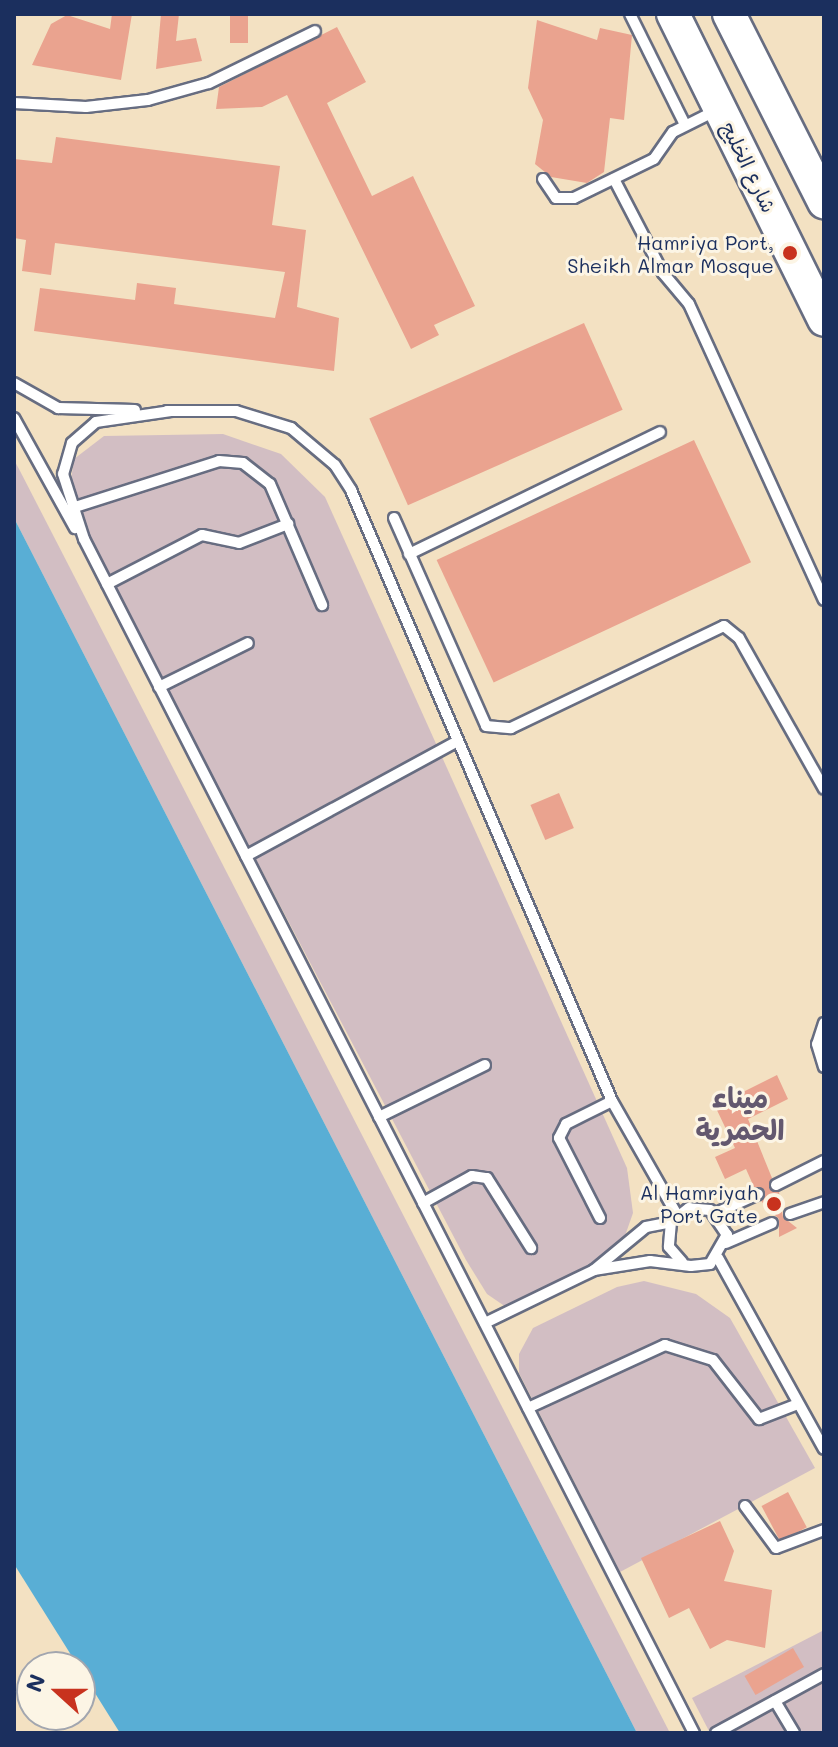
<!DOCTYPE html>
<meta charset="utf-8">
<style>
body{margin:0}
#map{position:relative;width:838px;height:1747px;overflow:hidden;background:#f3e1c2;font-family:Mali,"Playpen Sans Arabic",sans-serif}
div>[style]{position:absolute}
.industrial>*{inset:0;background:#d2bec3}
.water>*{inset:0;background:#59aed5}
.building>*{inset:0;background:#eaa38f;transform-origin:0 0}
.roads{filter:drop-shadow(2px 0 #676d81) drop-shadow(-2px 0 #676d81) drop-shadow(0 2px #676d81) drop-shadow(0 -2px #676d81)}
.service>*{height:10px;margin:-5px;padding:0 5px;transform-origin:5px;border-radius:5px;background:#fff}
.primary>*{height:32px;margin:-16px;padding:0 16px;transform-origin:16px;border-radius:16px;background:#fff}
.dots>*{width:22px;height:22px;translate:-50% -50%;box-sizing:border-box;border:4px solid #fcf5e5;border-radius:50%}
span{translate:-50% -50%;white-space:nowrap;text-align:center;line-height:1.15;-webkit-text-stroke:6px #fcf5e5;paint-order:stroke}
.street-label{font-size:20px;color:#1b2f5e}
.poi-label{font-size:20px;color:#1b2f5e}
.right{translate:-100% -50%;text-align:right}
.district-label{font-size:28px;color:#63586f;font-weight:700}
.frame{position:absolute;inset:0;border:16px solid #1b2f5e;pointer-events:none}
.north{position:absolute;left:16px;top:1651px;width:80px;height:80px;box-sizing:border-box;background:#fcf5e5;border:2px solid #a2a6af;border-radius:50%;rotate:291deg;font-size:22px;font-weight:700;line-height:32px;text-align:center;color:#1b2f5e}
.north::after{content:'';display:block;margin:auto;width:28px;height:36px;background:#c8321e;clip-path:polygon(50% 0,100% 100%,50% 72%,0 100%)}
</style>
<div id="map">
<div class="industrial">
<i style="clip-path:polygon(223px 434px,281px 454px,325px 497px,627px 1168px,633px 1213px,620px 1250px,524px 1306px,506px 1307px,487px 1294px,466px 1260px,68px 501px,74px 459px,104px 436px)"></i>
<i style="clip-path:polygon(14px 460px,19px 469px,670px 1733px,637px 1733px,14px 518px)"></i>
<i style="clip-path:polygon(644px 1281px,696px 1294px,730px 1318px,815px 1468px,620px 1572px,519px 1373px,519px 1354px,533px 1328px,617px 1287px)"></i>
<i style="clip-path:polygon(824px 1630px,824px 1733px,710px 1733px,692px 1698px)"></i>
</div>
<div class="water">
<i style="clip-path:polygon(14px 518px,637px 1733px,120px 1733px,14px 1564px)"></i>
</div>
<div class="building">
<i style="clip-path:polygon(112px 14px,132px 14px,121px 80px,32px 65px,51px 24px,67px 15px,110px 29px)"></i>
<i style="clip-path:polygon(161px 14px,179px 14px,176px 41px,196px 38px,202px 61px,156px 69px)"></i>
<i style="left:230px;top:14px;width:18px;height:29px"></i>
<i style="clip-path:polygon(537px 20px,597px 40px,600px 28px,632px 35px,624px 120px,610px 118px,604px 172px,587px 183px,551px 177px,535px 164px,543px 120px,528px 88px)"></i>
<i style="clip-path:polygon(337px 27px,366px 82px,327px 103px,372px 196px,413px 176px,475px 306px,434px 325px,439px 335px,411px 349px,287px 95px,262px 107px,216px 109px,219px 87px)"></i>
<i style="clip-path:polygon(56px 137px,280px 166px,272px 225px,306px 230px,297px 307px,339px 318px,334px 371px,34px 331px,40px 288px,135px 300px,137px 283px,176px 288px,174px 304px,275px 318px,285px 272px,55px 243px,51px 275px,22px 271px,26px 240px,14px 238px,14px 159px,52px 163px)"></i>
<i style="left:584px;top:323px;width:95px;height:235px;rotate:66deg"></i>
<i style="left:694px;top:440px;width:135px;height:284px;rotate:65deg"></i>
<i style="left:559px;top:793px;width:38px;height:31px;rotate:67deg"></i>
<i style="clip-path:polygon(777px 1075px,788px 1099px,748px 1119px,772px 1178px,769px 1188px,779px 1192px,783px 1217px,797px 1228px,779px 1237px,779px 1219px,761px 1201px,765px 1190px,754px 1187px,746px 1169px,725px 1179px,715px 1157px,735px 1148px,715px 1106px)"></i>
<i style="left:788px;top:1492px;width:40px;height:30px;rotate:62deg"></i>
<i style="clip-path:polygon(720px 1521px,734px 1551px,724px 1581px,772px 1590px,765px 1648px,727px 1640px,710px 1649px,689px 1608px,669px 1618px,641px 1558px)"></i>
<i style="left:793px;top:1648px;width:22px;height:56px;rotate:60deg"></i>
</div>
<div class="roads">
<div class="service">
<i style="left:630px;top:14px;width:124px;rotate:63.6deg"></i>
<i style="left:14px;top:103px;width:72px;rotate:3.2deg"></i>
<i style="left:86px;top:107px;width:62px;rotate:-6.4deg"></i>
<i style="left:148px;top:100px;width:63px;rotate:-15.6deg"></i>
<i style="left:209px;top:83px;width:118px;rotate:-26.1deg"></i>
<i style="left:543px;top:179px;width:23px;rotate:56deg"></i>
<i style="left:556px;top:198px;width:18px"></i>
<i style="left:574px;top:198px;width:89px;rotate:-26deg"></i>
<i style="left:654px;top:159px;width:33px;rotate:-55deg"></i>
<i style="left:673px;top:132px;width:47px;rotate:-26.6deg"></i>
<i style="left:614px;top:179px;width:106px;rotate:62.5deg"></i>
<i style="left:663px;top:273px;width:40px;rotate:50deg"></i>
<i style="left:689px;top:304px;width:325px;rotate:65.5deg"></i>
<i style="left:14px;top:383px;width:51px;rotate:29.6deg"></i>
<i style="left:58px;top:408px;width:77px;rotate:1.5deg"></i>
<i style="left:167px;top:411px;width:69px"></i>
<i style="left:236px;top:411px;width:58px;rotate:17.2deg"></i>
<i style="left:291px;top:428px;width:57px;rotate:40.1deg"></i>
<i style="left:335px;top:465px;width:30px;rotate:57deg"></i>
<i style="left:351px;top:490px;width:664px;rotate:66.87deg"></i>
<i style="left:612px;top:1101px;width:131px;rotate:60.3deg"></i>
<i style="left:171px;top:411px;width:76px;rotate:171.7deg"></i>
<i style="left:96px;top:422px;width:32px;rotate:139deg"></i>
<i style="left:72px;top:443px;width:32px;rotate:106deg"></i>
<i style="left:63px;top:474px;width:68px;rotate:72.1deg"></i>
<i style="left:84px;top:539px;width:1341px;rotate:62.94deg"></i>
<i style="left:14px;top:418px;width:126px;rotate:61deg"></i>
<i style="left:72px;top:508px;width:154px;rotate:-17.7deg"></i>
<i style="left:219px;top:461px;width:24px;rotate:5deg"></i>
<i style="left:243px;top:463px;width:34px;rotate:38deg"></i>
<i style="left:270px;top:484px;width:132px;rotate:66.7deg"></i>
<i style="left:394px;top:518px;width:227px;rotate:66.1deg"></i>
<i style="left:486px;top:726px;width:25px;rotate:5deg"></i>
<i style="left:511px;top:728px;width:236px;rotate:-25.6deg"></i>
<i style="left:724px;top:626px;width:19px;rotate:39deg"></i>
<i style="left:739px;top:638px;width:173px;rotate:60.6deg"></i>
<i style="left:409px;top:554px;width:279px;rotate:-25.9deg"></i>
<i style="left:107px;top:584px;width:107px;rotate:-27.3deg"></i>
<i style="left:202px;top:535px;width:38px;rotate:12deg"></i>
<i style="left:239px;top:543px;width:53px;rotate:-21.2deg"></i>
<i style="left:159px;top:687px;width:99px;rotate:-26.3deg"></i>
<i style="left:246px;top:856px;width:237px;rotate:-28.5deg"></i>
<i style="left:824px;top:1023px;width:22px;rotate:108deg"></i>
<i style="left:817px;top:1044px;width:24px;rotate:73deg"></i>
<i style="left:379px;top:1117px;width:118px;rotate:-26.1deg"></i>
<i style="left:776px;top:1185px;width:54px;rotate:-26.6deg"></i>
<i style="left:423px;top:1203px;width:56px;rotate:-28.9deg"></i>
<i style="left:472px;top:1176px;width:15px;rotate:8deg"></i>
<i style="left:487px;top:1178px;width:83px;rotate:57.8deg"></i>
<i style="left:716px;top:1213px;width:46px;rotate:-24.3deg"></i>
<i style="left:790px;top:1214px;width:36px;rotate:-19deg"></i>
<i style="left:600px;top:1218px;width:90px;rotate:-117.1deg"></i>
<i style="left:559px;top:1138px;width:16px;rotate:-63deg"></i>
<i style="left:566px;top:1124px;width:51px;rotate:-26.6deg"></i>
<i style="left:726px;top:1243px;width:50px;rotate:-23.5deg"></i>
<i style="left:718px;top:1258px;width:218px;rotate:61deg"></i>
<i style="left:594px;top:1270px;width:67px;rotate:-39.6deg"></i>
<i style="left:646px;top:1227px;width:25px;rotate:-11deg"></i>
<i style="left:485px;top:1323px;width:121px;rotate:-25.9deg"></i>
<i style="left:594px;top:1270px;width:57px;rotate:-9.1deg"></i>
<i style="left:650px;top:1261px;width:41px;rotate:7deg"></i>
<i style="left:691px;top:1266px;width:19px;rotate:-6deg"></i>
<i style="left:710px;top:1264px;width:34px;rotate:-60deg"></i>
<i style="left:727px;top:1235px;width:30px;rotate:-124deg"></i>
<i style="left:710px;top:1210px;width:21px;rotate:-175deg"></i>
<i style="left:689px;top:1208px;width:23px;rotate:142deg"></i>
<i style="left:671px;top:1222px;width:25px;rotate:95deg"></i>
<i style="left:669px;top:1247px;width:20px;rotate:49deg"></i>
<i style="left:528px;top:1408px;width:151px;rotate:-24.7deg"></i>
<i style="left:665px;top:1345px;width:50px;rotate:17.4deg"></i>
<i style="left:713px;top:1360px;width:75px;rotate:52.1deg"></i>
<i style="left:759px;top:1419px;width:42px;rotate:-21deg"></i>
<i style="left:745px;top:1506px;width:52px;rotate:53.6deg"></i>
<i style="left:776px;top:1548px;width:51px;rotate:-20.6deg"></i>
<i style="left:775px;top:1701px;width:37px;rotate:59deg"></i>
<i style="left:716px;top:1733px;width:123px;rotate:-28.6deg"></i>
</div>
<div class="primary">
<i style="left:673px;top:14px;width:341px;rotate:63.7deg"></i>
<i style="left:729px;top:14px;width:211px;rotate:63.2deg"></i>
</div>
</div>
<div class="dots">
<i style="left:790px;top:253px;background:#c8321e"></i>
<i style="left:774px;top:1204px;background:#c8321e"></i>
</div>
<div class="street-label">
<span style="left:749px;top:167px;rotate:64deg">شارع الخليج</span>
</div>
<div class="poi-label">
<span class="right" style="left:774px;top:254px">Hamriya Port,<br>Sheikh Almar Mosque</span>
<span class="right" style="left:758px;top:1204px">Al Hamriyah<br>Port Gate</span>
</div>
<div class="district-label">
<span style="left:740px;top:1113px">ميناء<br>الحمرية</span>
</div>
<div class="frame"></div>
<div class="north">N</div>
</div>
